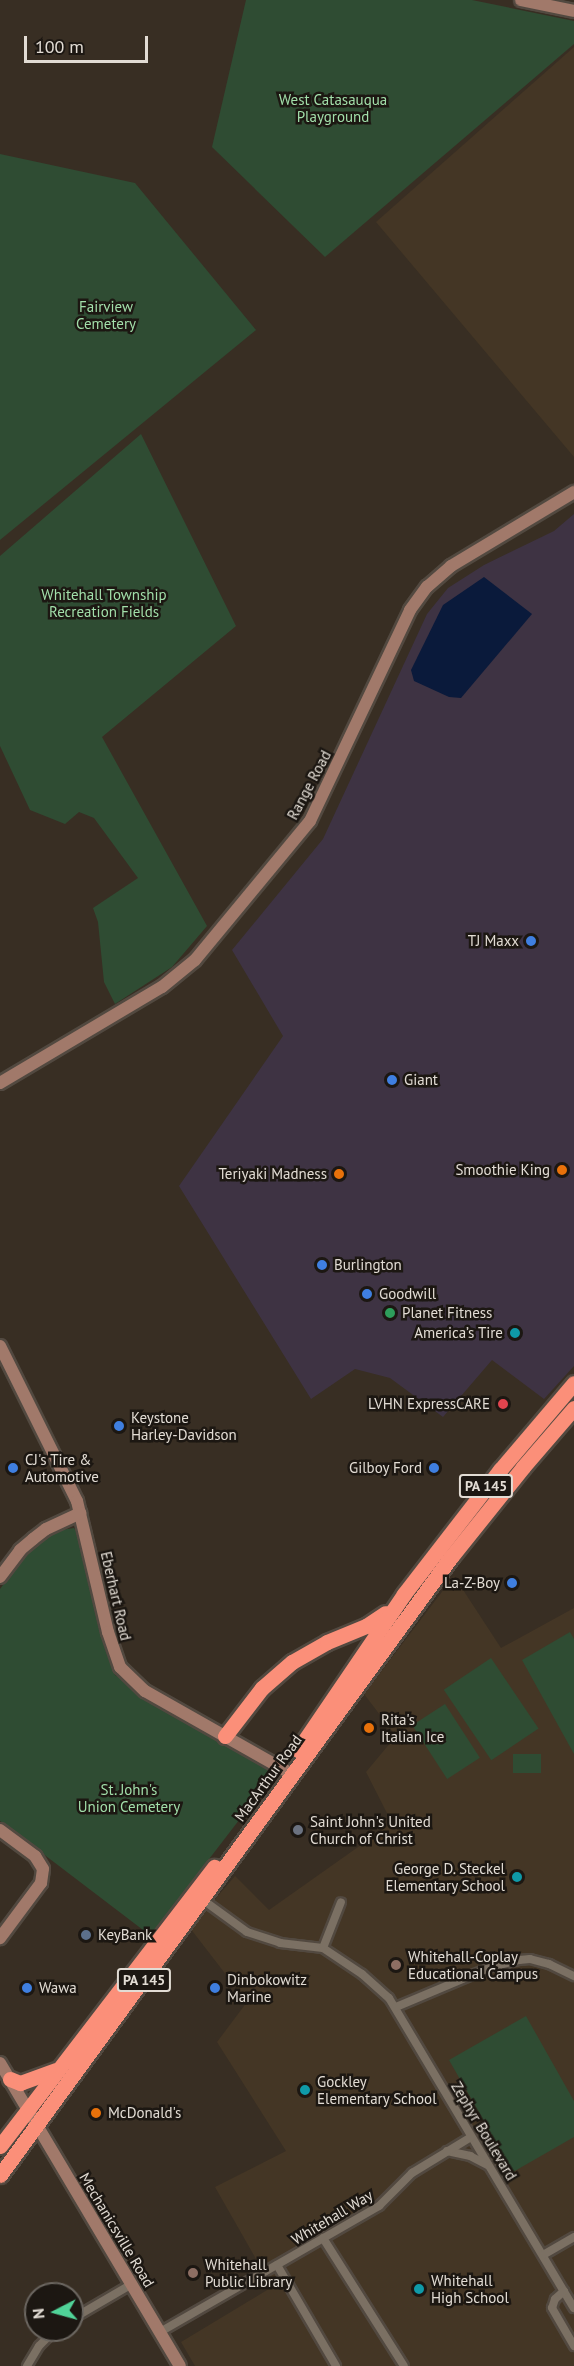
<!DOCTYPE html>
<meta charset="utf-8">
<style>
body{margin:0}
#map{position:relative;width:574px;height:2366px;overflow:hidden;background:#382e23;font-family:"PT Sans",sans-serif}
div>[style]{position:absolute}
.commercial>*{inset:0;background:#3e3343}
.built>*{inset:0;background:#443625}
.green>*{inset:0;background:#2f4c33;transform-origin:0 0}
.water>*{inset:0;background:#0a1a3b}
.roads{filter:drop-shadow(2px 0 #524940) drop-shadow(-2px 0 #524940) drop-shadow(0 2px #524940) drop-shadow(0 -2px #524940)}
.street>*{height:8px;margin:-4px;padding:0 4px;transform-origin:4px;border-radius:4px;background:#7b7063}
.secondary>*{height:12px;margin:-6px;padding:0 6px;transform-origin:6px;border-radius:6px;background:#a1796a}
.highway>*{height:15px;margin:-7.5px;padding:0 7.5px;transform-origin:7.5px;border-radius:7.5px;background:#fb8f79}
.dots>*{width:16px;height:16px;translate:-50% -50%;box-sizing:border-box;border:3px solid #1c1712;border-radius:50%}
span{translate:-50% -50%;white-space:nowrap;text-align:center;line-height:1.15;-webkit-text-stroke:5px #1c1712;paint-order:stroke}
.shield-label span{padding:2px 4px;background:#1c1712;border:2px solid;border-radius:4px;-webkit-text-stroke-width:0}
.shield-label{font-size:14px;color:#e2dcd4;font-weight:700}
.park-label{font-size:15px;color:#a2dfaa}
.street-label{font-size:15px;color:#e2dcd4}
.poi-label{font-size:15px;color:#e2dcd4}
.right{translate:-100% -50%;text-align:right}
.left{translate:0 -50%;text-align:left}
.north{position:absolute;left:24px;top:2282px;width:60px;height:60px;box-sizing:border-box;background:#1c1712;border:2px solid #6b6660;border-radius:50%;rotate:264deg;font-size:16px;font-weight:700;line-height:24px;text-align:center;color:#e2dcd4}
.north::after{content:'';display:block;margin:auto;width:21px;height:27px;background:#50d398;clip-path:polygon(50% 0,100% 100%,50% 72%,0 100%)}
.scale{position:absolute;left:24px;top:36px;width:124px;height:27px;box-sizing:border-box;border:3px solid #e2dcd4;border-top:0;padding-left:8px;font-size:18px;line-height:21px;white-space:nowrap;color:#e2dcd4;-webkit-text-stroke:4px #1c1712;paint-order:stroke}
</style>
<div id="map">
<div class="commercial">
<i style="clip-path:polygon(574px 514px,574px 1366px,544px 1399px,492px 1360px,443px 1417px,390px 1378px,355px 1369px,311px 1399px,179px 1186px,283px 1036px,232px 950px,323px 839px,427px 614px,448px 588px,484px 565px,554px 531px)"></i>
</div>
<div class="built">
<i style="clip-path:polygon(574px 47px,574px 457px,376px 222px)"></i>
<i style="clip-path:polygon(454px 1576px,501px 1648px,574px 1608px,574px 2366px,195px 2366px,181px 2342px,272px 2287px,215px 2187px,286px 2151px,217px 2042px,247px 2002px,190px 1928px,235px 1876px,269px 1910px,392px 1823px,366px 1772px,396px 1736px,364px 1694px)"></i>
</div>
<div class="green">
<i style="clip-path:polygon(246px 0,472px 0,574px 21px,574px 44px,325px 257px,212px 147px)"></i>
<i style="clip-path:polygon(0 154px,135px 183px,256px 330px,0 540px)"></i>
<i style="clip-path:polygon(141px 434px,236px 626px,102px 737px,207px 926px,172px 967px,115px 1004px,104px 982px,98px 922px,93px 908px,138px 878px,94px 818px,79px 812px,65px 824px,30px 810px,0 746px,0 556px)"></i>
<i style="clip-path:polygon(74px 1528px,82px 1539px,102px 1636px,115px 1675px,276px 1772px,153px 1932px,147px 1933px,0 1821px,0 1589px,19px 1563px,40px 1542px,61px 1530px)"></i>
<i style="clip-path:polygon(570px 1632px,574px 1639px,574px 1754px,522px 1660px)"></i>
<i style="left:491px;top:1658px;width:85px;height:57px;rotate:56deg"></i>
<i style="left:445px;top:1704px;width:64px;height:39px;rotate:57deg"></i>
<i style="left:541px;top:1754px;width:19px;height:28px;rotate:90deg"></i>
<i style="clip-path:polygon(526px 2016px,574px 2101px,574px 2137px,513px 2172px,449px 2060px)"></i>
</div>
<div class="water">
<i style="clip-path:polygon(484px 577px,532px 614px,461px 698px,449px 697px,414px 681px,411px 670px,443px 605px)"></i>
</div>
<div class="roads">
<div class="street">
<i style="left:203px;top:1900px;width:54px;rotate:36deg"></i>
<i style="left:247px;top:1932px;width:35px;rotate:18deg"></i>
<i style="left:280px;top:1943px;width:43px;rotate:6.6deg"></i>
<i style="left:323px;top:1948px;width:47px;rotate:33.7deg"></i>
<i style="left:362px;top:1974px;width:36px;rotate:42deg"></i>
<i style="left:389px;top:1998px;width:361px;rotate:59.2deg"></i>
<i style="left:323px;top:1948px;width:49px;rotate:-68.6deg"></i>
<i style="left:396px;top:2007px;width:103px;rotate:-22.8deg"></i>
<i style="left:491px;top:1967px;width:29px;rotate:-14deg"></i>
<i style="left:519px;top:1960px;width:11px;rotate:-5deg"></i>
<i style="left:530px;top:1959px;width:20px;rotate:15deg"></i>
<i style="left:549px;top:1964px;width:28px;rotate:26deg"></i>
<i style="left:447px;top:2151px;width:24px;rotate:12deg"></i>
<i style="left:470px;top:2156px;width:20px;rotate:27deg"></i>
<i style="left:323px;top:2238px;width:151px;rotate:57.7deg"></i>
<i style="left:543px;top:2255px;width:36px;rotate:-30deg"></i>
<i style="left:277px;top:2265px;width:117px;rotate:59.7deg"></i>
<i style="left:564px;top:2291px;width:12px;rotate:138deg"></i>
<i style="left:555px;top:2299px;width:9px;rotate:108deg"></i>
<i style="left:552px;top:2308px;width:44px;rotate:59.9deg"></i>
<i style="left:72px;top:2319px;width:69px;rotate:-30.3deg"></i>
<i style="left:160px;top:2332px;width:253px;rotate:-29.9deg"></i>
<i style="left:379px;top:2206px;width:47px;rotate:-45deg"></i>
<i style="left:412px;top:2173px;width:69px;rotate:-31.4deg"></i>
<i style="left:27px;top:2366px;width:23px;rotate:-59deg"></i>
<i style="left:39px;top:2346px;width:23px;rotate:-45deg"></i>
</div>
<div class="secondary">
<i style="left:521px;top:0;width:54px;rotate:11.7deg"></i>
<i style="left:0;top:1083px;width:188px;rotate:-30.7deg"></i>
<i style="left:162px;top:987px;width:43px;rotate:-39.3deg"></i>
<i style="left:195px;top:960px;width:180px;rotate:-50.4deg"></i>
<i style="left:310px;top:821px;width:233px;rotate:-64.6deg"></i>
<i style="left:410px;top:610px;width:29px;rotate:-54deg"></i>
<i style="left:427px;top:587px;width:32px;rotate:-41deg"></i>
<i style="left:451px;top:566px;width:144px;rotate:-31deg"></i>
<i style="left:0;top:1346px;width:173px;rotate:63.6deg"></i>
<i style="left:77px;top:1501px;width:135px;rotate:76.7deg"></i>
<i style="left:108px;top:1632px;width:37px;rotate:71deg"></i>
<i style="left:120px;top:1667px;width:35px;rotate:44deg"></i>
<i style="left:145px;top:1691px;width:169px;rotate:29.5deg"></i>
<i style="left:0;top:1577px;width:34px;rotate:-53deg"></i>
<i style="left:20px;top:1550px;width:17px;rotate:-40deg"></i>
<i style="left:33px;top:1539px;width:16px;rotate:-38deg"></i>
<i style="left:46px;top:1529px;width:38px;rotate:-25deg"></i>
<i style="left:0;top:1830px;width:44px;rotate:36.6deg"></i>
<i style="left:35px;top:1856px;width:15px;rotate:58deg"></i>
<i style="left:43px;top:1869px;width:14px;rotate:98deg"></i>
<i style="left:41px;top:1883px;width:69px;rotate:126.7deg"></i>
<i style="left:0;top:2063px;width:352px;rotate:59.3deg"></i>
</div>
<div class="highway">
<i style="left:225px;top:1736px;width:61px;rotate:-52.4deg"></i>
<i style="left:262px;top:1688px;width:40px;rotate:-41deg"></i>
<i style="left:292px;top:1662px;width:40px;rotate:-29.7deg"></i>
<i style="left:327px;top:1642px;width:42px;rotate:-22.3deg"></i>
<i style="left:366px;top:1626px;width:23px;rotate:-34deg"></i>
<i style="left:298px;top:1750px;width:189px;rotate:-55.8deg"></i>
<i style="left:404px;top:1594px;width:157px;rotate:-52.3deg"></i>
<i style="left:500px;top:1470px;width:114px;rotate:-49.6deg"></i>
<i style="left:10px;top:2079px;width:11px;rotate:22deg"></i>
<i style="left:20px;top:2083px;width:38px;rotate:-20deg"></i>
<i style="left:0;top:2146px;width:352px;rotate:-52.5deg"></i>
<i style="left:0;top:2175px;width:765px;rotate:-53.88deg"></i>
<i style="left:451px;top:1557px;width:115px;rotate:-51.3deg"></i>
<i style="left:523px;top:1467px;width:78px;rotate:-49.2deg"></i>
</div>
</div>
<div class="dots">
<i style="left:531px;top:941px;background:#3f7fe0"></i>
<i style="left:392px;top:1080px;background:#3f7fe0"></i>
<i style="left:562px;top:1170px;background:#e8710a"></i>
<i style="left:339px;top:1174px;background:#e8710a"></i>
<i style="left:322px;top:1265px;background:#3f7fe0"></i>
<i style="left:367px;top:1294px;background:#3f7fe0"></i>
<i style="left:390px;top:1313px;background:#2e9e5b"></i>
<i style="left:515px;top:1333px;background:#0f9aa8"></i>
<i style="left:503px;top:1404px;background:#e0444e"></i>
<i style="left:119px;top:1426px;background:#3f7fe0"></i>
<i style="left:13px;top:1468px;background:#3f7fe0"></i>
<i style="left:434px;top:1468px;background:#3f7fe0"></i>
<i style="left:512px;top:1583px;background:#3f7fe0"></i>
<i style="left:369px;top:1728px;background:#e8710a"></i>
<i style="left:298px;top:1830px;background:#6b7280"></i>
<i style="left:517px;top:1877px;background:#0f9aa8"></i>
<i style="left:86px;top:1935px;background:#5c6f8a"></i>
<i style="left:396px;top:1965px;background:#8d6e63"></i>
<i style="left:27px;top:1988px;background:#3f7fe0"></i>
<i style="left:215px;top:1988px;background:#3f7fe0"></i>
<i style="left:305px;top:2090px;background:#0f9aa8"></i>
<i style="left:96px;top:2113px;background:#e8710a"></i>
<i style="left:193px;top:2273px;background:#8d6e63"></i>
<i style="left:419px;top:2289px;background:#0f9aa8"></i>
</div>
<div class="shield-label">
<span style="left:486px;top:1486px">PA 145</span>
<span style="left:144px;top:1980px">PA 145</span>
</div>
<div class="park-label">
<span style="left:333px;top:108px">West Catasauqua<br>Playground</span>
<span style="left:106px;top:315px">Fairview<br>Cemetery</span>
<span style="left:104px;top:603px">Whitehall Township<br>Recreation Fields</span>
<span style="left:129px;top:1798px">St. John's<br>Union Cemetery</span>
</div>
<div class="street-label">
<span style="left:309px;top:785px;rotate:-62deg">Range Road</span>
<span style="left:116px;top:1596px;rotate:77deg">Eberhart Road</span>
<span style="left:268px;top:1778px;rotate:-54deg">MacArthur Road</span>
<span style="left:484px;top:2131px;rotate:59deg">Zephyr Boulevard</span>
<span style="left:332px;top:2217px;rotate:-31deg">Whitehall Way</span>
<span style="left:117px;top:2230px;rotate:59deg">Mechanicsville Road</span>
</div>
<div class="poi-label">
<span class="right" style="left:519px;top:941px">TJ Maxx</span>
<span class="left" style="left:404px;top:1080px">Giant</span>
<span class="right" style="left:550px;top:1170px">Smoothie King</span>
<span class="right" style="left:327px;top:1174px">Teriyaki Madness</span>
<span class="left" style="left:334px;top:1265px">Burlington</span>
<span class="left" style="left:379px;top:1294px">Goodwill</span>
<span class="left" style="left:402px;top:1313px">Planet Fitness</span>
<span class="right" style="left:503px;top:1333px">America’s Tire</span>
<span class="right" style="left:490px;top:1404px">LVHN ExpressCARE</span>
<span class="left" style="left:131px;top:1426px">Keystone<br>Harley-Davidson</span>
<span class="left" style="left:25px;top:1468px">CJ's Tire &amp;<br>Automotive</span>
<span class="right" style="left:422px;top:1468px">Gilboy Ford</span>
<span class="right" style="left:500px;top:1583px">La-Z-Boy</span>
<span class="left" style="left:381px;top:1728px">Rita's<br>Italian Ice</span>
<span class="left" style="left:310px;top:1830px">Saint John's United<br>Church of Christ</span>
<span class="right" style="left:505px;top:1877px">George D. Steckel<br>Elementary School</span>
<span class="left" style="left:98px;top:1935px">KeyBank</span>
<span class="left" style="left:408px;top:1965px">Whitehall-Coplay<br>Educational Campus</span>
<span class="left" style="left:227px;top:1988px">Dinbokowitz<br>Marine</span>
<span class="left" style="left:39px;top:1988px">Wawa</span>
<span class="left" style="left:317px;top:2090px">Gockley<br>Elementary School</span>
<span class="left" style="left:108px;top:2113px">McDonald's</span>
<span class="left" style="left:205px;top:2273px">Whitehall<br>Public Library</span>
<span class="left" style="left:431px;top:2289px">Whitehall<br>High School</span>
</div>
<div class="north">N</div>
<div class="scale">100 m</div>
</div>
